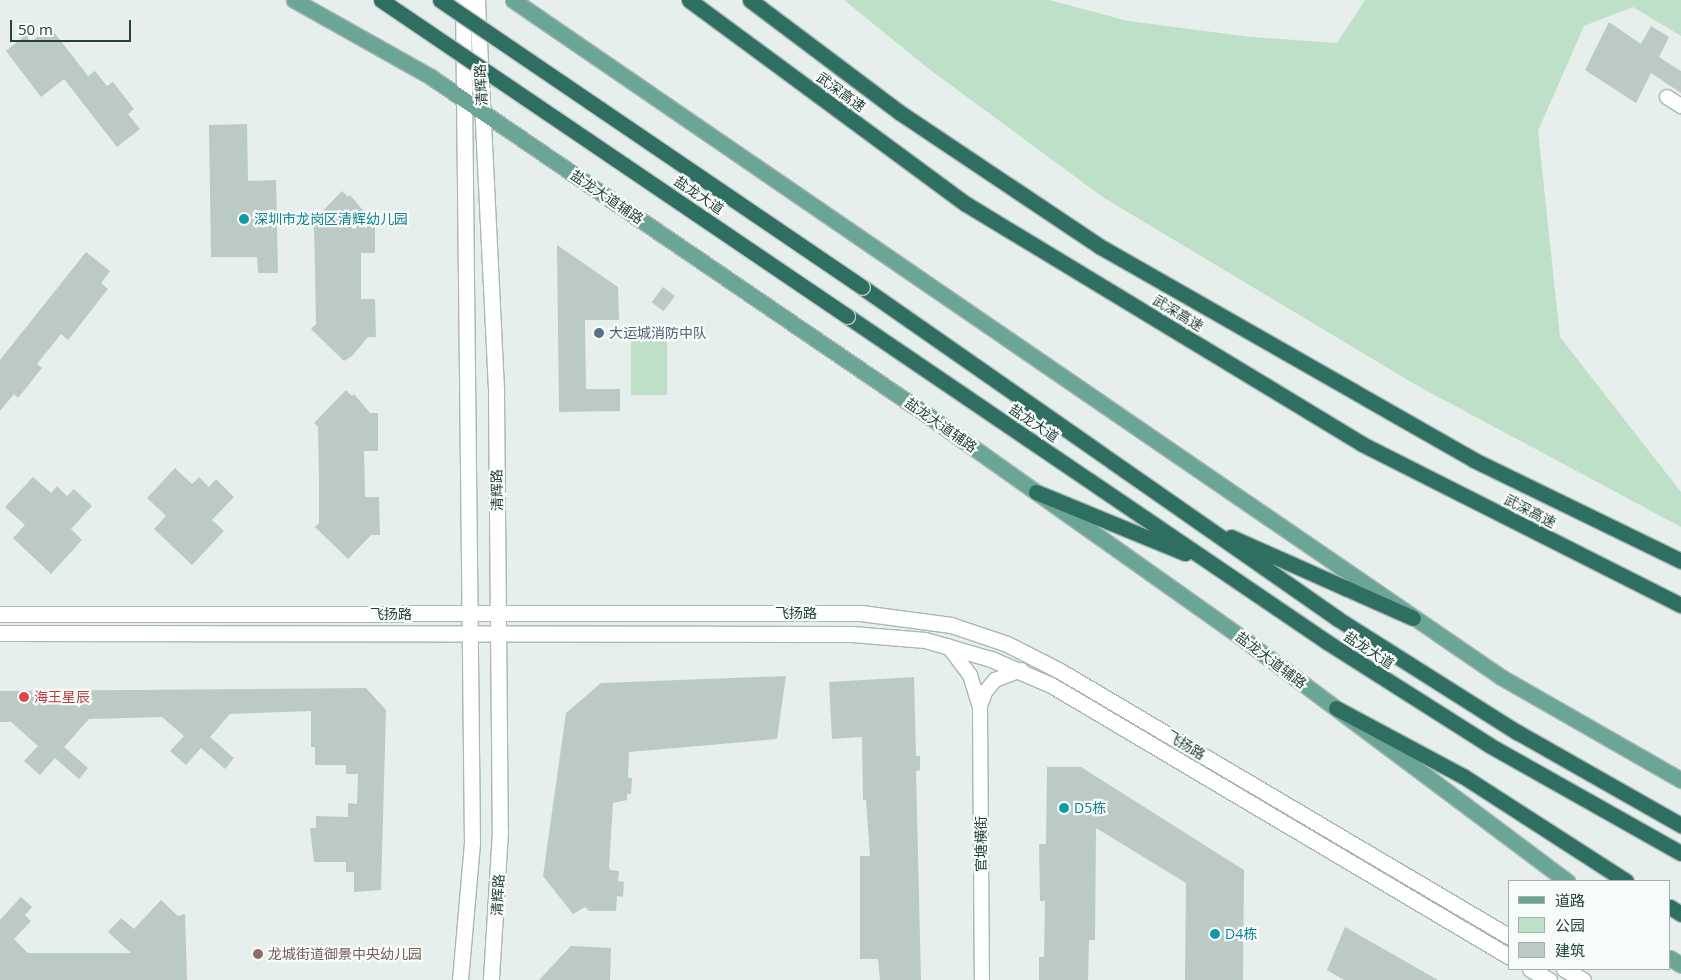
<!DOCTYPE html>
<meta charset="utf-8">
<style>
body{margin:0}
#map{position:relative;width:1681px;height:980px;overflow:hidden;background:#e6efeb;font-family:"Open Sans","Noto Sans SC",sans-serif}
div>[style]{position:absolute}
.green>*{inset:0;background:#bfe0c8;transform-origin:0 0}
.building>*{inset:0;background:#bbcac4;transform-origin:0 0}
.roads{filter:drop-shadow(1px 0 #a8b8b2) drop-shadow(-1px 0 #a8b8b2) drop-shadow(0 1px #a8b8b2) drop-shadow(0 -1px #a8b8b2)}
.street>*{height:14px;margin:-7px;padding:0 7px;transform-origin:7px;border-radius:7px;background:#fff}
.secondary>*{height:15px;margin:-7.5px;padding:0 7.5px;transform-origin:7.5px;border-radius:7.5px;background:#fff}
.primary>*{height:15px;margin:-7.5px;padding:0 7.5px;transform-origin:7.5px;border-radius:7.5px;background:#6aa596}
.highway>*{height:15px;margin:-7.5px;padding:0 7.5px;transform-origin:7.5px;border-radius:7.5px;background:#2f6f62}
.bridges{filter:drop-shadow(1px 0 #c2cac8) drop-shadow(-1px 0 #c2cac8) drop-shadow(0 1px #c2cac8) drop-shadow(0 -1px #c2cac8)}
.highway-bridge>*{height:15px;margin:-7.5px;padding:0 7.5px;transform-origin:7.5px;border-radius:7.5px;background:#2f6f62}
.dots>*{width:14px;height:14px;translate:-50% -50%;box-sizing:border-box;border:2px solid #f7fbf9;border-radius:50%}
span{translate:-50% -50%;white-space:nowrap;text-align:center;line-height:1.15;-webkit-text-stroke:4.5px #f7fbf9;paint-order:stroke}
.street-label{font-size:14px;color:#24423a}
.culture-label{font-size:14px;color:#0d838f}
.left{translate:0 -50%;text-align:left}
.service-label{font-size:14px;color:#4e5e75}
.health-label{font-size:14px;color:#be3a42}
.education-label{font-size:14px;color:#785e54}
.legend{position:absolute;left:1508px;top:880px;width:162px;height:90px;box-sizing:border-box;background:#f7fbf9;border:1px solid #a3b1ad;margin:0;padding:6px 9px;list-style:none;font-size:15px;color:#24423a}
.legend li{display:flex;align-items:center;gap:10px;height:25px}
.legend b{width:25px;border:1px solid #a3b1ad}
.scale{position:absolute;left:10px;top:20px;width:121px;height:22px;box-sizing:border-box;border:2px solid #24423a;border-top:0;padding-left:6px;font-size:15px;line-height:18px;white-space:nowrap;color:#24423a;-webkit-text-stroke:4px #f7fbf9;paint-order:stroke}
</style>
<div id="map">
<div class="green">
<i style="clip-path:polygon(844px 0,1049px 0,1128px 21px,1251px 37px,1337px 43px,1365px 0,1681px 0,1681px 36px,1633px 7px,1584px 26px,1538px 131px,1560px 337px,1681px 492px,1681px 527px,1416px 385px,1104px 198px,929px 69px)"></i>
<i style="left:631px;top:326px;width:36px;height:69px"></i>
</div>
<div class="building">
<i style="clip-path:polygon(1609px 22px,1641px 44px,1651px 26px,1669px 37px,1659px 57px,1681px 71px,1681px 93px,1651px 73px,1636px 103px,1585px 70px)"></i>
<i style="clip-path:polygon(50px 27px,88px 76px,95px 71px,107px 86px,113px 82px,134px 109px,128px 114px,140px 129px,117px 147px,64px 79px,41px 97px,6px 51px,26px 35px,31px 42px)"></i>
<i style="clip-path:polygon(247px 124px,248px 181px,276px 180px,278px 273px,258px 273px,257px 257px,211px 257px,209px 125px)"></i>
<i style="clip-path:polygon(342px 191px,348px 197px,350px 195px,367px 215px,375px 215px,375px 253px,361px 253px,361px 299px,375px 299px,376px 337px,368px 337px,352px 356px,344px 361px,311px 329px,316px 324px,315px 269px,314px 228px,310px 224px)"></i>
<i style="clip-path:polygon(557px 245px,618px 287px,619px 320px,585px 320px,586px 389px,620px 389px,620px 411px,559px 412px)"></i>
<i style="clip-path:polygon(86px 252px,110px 271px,101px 283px,108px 289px,68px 340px,61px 334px,37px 364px,42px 368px,18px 398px,14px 394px,0 411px,0 360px)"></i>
<i style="left:663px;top:287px;width:15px;height:19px;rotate:37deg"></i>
<i style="clip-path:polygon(346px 390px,352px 396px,354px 394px,370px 413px,378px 413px,378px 451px,364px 451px,365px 497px,379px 497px,380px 535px,371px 535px,348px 559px,315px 527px,319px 523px,319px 482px,318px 427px,314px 423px)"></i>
<i style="clip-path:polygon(175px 468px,192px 484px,199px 477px,209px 487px,216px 479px,234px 497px,212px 520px,224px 531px,192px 565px,154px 529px,166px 516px,147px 498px)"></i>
<i style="clip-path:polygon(33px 477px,51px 493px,57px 486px,67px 496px,74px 489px,92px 506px,71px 529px,82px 540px,51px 574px,13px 538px,25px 525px,5px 507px)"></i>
<i style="clip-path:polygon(786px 676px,777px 739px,629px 752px,628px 778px,632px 778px,631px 794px,627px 794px,627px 800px,613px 803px,609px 867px,610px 870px,619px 871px,618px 881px,624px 882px,623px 897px,617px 896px,616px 911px,589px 911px,585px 907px,573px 914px,543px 876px,566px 713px,601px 683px)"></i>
<i style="clip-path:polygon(914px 677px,916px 756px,920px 756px,920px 770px,916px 771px,921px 980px,880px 980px,878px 959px,860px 959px,860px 856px,870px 856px,866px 800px,863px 800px,862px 737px,832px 739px,829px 682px)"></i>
<i style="clip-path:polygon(366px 688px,386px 710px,381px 890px,354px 892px,354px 872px,346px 872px,346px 862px,314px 862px,310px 828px,316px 828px,316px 816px,348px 817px,348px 803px,357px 804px,358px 774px,346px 774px,346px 765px,315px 765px,315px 747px,311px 747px,311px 711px,230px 714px,210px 737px,234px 758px,225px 769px,201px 748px,186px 765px,170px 751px,184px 736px,162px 717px,89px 719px,64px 747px,88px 768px,79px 779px,55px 758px,40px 775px,24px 761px,38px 746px,11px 722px,0 722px,0 691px)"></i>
<i style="clip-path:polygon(1047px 767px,1081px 767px,1244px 870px,1243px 980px,1185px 980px,1186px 883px,1096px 828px,1095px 940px,1089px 940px,1088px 980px,1039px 980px,1039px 957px,1044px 957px,1045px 901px,1040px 901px,1039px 844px,1046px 844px)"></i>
<i style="clip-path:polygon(21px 897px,32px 907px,25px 915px,31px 921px,14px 939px,28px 953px,131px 953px,108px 932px,121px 918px,134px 929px,161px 900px,178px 916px,185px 914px,187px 980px,0 980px,0 920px)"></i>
<i style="clip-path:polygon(1345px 927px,1438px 980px,1344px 980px,1327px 970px)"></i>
<i style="clip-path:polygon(571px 946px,611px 948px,610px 980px,539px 980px)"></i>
</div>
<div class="roads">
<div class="street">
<i style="left:1667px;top:97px;width:17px;rotate:33deg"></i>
<i style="left:948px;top:646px;width:36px;rotate:53deg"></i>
<i style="left:970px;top:675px;width:34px;rotate:73deg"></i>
<i style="left:980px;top:707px;width:273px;rotate:89.6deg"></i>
<i style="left:980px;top:706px;width:15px;rotate:-70deg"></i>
<i style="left:985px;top:692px;width:16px;rotate:-50deg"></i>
<i style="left:995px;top:680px;width:28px;rotate:-21deg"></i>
</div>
<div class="secondary">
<i style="left:477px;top:0;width:394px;rotate:87.2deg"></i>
<i style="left:496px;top:394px;width:437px;rotate:89.5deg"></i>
<i style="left:500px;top:831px;width:149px;rotate:93.5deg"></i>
<i style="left:0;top:614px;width:861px;rotate:-0.07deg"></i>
<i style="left:861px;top:613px;width:91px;rotate:7.6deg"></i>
<i style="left:951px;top:625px;width:59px;rotate:18.7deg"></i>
<i style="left:1007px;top:644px;width:59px;rotate:27deg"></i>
<i style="left:1060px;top:671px;width:523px;rotate:30.59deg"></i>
<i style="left:0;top:633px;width:852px;rotate:0.07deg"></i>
<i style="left:852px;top:634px;width:73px;rotate:4.7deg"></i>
<i style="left:925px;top:640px;width:69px;rotate:16.1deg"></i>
<i style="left:991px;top:659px;width:65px;rotate:23.4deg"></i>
<i style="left:1051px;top:685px;width:534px;rotate:30.65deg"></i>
<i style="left:1530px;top:969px;width:22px;rotate:30deg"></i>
<i style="left:1564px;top:969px;width:22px;rotate:30deg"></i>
<i style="left:460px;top:980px;width:138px;rotate:-85deg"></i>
<i style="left:472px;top:843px;width:843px;rotate:-90.61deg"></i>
</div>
<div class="primary">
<i style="left:294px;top:0;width:157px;rotate:29.3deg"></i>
<i style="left:431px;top:77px;width:604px;rotate:34.27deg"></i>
<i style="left:930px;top:417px;width:387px;rotate:35.3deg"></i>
<i style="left:1246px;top:641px;width:401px;rotate:36.8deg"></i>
<i style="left:513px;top:0;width:1198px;rotate:34.42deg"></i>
<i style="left:1501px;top:677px;width:207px;rotate:29.8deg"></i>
<i style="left:1670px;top:958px;width:13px;rotate:32deg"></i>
</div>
<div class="highway">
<i style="left:689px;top:0;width:344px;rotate:36.4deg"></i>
<i style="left:966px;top:204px;width:463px;rotate:31.2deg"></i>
<i style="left:1362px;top:444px;width:357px;rotate:26.8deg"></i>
<i style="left:750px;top:0;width:186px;rotate:36.9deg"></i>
<i style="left:899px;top:112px;width:241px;rotate:33.8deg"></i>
<i style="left:1099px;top:246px;width:432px;rotate:29.7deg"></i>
<i style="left:1474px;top:460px;width:230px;rotate:26deg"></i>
<i style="left:862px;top:287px;width:580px;rotate:34.89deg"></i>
<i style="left:1338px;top:619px;width:212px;rotate:32.3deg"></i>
<i style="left:1517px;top:732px;width:189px;rotate:29.6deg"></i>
<i style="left:847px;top:316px;width:580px;rotate:34.18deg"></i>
<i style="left:1327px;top:642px;width:192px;rotate:32.4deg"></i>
<i style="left:1489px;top:745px;width:220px;rotate:29.4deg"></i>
<i style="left:1036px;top:492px;width:161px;rotate:22.3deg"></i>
<i style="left:1231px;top:537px;width:199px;rotate:24deg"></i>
<i style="left:1336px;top:708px;width:144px;rotate:28.2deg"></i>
<i style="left:1463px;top:776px;width:194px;rotate:32.8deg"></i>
<i style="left:1670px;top:907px;width:13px;rotate:32deg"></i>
</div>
</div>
<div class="bridges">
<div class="highway-bridge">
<i style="left:381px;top:0;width:563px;rotate:34.14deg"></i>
<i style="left:440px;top:0;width:510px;rotate:34.22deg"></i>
</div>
</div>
<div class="dots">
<i style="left:244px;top:219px;background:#0f9aa8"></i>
<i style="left:599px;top:333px;background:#5c6f8a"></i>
<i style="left:24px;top:697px;background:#e0444e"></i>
<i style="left:1064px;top:808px;background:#0f9aa8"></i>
<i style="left:1215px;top:934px;background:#0f9aa8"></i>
<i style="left:258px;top:954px;background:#8d6e63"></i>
</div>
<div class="street-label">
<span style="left:481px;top:85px;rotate:-93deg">清辉路</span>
<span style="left:841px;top:92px;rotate:36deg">武深高速</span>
<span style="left:699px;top:195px;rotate:34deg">盐龙大道</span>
<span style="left:607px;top:197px;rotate:34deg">盐龙大道辅路</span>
<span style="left:1178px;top:313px;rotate:31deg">武深高速</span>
<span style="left:1034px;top:423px;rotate:34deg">盐龙大道</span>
<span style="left:941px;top:425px;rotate:35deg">盐龙大道辅路</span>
<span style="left:497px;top:490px;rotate:-91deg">清辉路</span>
<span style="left:1530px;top:511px;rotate:27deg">武深高速</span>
<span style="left:796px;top:613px">飞扬路</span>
<span style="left:391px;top:614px">飞扬路</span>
<span style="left:1369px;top:650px;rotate:33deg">盐龙大道</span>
<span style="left:1271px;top:660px;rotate:37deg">盐龙大道辅路</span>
<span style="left:1186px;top:745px;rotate:31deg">飞扬路</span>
<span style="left:981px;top:844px;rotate:-90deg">官塘横街</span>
<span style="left:498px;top:895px;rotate:-87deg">清辉路</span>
</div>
<div class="culture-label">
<span class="left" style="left:254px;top:219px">深圳市龙岗区清辉幼儿园</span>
<span class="left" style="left:1074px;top:808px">D5栋</span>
<span class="left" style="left:1225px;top:934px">D4栋</span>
</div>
<div class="service-label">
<span class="left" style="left:609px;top:333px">大运城消防中队</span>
</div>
<div class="health-label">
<span class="left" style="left:34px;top:697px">海王星辰</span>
</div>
<div class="education-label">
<span class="left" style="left:268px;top:954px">龙城街道御景中央幼儿园</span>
</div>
<ul class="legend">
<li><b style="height:6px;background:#6aa596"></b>道路</li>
<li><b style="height:14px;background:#bfe0c8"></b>公园</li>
<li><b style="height:14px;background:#bbcac4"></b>建筑</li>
</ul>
<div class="scale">50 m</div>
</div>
